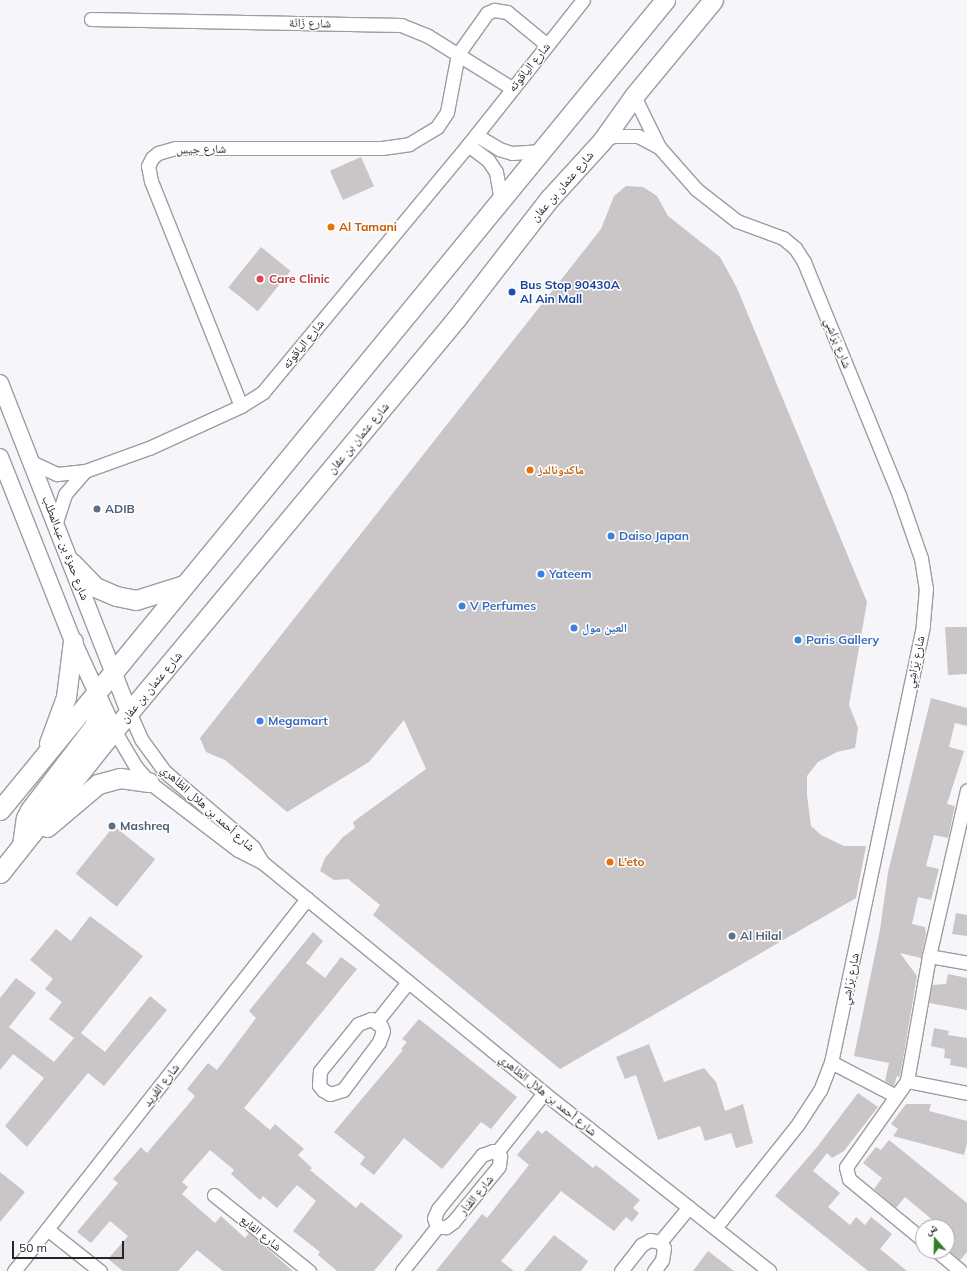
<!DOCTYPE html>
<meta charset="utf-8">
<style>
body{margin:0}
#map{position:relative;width:967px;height:1271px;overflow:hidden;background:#f6f5f9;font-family:Mulish,"Noto Naskh Arabic",sans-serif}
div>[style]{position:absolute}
.building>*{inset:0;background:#cac5c7;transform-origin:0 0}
.roads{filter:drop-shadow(1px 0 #9e9ca0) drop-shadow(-1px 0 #9e9ca0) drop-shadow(0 1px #9e9ca0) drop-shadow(0 -1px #9e9ca0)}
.minor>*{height:13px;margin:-6.5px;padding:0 6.5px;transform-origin:6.5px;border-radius:6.5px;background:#fff}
.tertiary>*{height:16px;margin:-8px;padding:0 8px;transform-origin:8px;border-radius:8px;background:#fff}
.secondary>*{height:19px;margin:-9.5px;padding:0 9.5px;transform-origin:9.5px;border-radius:9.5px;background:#fff}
.dots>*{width:11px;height:11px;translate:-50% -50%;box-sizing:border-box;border:2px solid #fff;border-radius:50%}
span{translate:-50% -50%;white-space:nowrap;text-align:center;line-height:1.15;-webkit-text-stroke:3px #fff;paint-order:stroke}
.street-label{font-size:12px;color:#252426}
.food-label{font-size:12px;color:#c56008;font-weight:700}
.left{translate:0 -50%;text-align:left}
.health-label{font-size:12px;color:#be3a42;font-weight:700}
.transit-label{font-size:12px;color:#164399;font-weight:700}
.service-label{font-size:12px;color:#4e5e75;font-weight:700}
.shop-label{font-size:12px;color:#366cbe;font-weight:700}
.north{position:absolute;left:915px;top:1219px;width:40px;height:40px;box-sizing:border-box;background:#fff;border:1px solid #a8a7a8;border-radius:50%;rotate:340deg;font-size:11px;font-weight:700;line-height:16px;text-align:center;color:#252426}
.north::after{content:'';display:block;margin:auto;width:14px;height:18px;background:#347e25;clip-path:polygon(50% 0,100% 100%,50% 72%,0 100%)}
.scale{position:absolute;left:12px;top:1241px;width:112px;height:18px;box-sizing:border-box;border:2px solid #252426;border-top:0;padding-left:5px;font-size:12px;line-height:14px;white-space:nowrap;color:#252426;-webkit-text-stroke:3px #fff;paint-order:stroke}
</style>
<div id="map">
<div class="building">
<i style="left:361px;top:157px;width:32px;height:34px;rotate:66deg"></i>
<i style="clip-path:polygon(626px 186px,643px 187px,657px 196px,668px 216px,720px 257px,737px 288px,867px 602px,849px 705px,858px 728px,855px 748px,837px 752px,818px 762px,807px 776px,807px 795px,811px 826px,821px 835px,844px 846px,866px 846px,856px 898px,560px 1069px,373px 915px,380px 905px,348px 879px,334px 880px,320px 871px,325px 858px,343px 837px,355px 828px,353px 822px,426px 769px,404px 720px,369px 762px,287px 812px,225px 760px,206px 752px,200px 738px,601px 229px,614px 196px)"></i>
<i style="left:261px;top:247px;width:38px;height:52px;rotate:39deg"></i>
<i style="clip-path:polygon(945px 627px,967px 627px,967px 674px,948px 675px)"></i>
<i style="clip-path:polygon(931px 698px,967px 708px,967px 726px,955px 723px,949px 747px,964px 751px,947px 804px,955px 806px,948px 838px,934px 835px,926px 866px,939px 869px,931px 900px,918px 897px,912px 924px,925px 927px,926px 934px,921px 958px,900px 953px,917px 976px,900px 1077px,897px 1076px,894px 1086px,885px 1081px,889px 1063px,854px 1056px,880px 930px,888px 872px)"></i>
<i style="left:114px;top:826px;width:53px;height:61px;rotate:39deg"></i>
<i style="clip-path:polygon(956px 913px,967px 915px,967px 936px,952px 934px)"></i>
<i style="clip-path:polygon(90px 916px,143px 956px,81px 1033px,105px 1052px,150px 996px,167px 1010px,104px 1086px,88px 1073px,27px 1147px,5px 1126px,44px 1078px,13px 1054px,0 1070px,0 998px,16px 978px,36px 993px,9px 1027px,54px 1062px,74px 1038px,49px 1019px,62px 1002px,45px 989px,53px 979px,30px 960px,56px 929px,71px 941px)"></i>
<i style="clip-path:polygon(313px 932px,323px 941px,306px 963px,325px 978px,341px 957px,357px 969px,244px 1108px,270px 1130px,275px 1124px,304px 1149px,298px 1155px,312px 1168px,310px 1170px,356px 1208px,361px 1202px,403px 1236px,374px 1271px,337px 1271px,318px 1255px,320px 1252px,293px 1231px,316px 1201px,297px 1185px,277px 1208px,263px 1196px,260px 1200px,231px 1174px,234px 1170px,210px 1150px,182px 1182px,188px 1187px,182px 1194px,215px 1223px,221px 1216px,245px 1238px,249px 1233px,293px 1271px,223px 1271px,197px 1250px,178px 1271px,123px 1271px,108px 1259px,128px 1236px,110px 1221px,91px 1243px,77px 1232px,118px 1183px,113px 1179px,141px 1147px,147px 1153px,192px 1100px,195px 1096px,187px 1089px,208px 1063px,217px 1070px,256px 1018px,249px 1011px)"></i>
<i style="clip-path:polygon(948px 974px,967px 978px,967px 1010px,929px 1003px,932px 985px,946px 984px)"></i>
<i style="clip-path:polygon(419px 1019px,517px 1097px,491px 1129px,481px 1122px,442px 1169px,404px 1138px,374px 1175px,360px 1164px,365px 1157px,334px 1132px,403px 1050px,401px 1049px,407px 1042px,402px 1039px)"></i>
<i style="clip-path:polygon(934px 1028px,949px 1031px,948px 1035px,967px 1038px,967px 1068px,950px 1065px,951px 1059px,944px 1058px,945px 1049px,931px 1046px)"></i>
<i style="clip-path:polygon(649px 1044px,664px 1082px,704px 1068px,716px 1082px,725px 1111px,743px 1104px,753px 1143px,736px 1148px,731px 1133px,705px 1141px,700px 1126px,658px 1140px,636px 1075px,625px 1079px,616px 1057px)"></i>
<i style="clip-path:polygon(858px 1093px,878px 1107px,844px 1151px,832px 1158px,827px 1153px,813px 1171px,840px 1193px,828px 1207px,850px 1225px,856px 1217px,865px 1225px,871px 1217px,892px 1234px,880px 1249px,907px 1271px,868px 1271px,775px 1196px,817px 1147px)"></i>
<i style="clip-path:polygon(906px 1104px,931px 1104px,929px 1111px,967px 1121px,967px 1143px,964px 1155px,893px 1136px,898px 1129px,891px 1124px)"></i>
<i style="clip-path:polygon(538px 1130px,542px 1134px,546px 1130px,593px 1168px,596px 1165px,640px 1200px,633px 1208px,639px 1213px,632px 1222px,626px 1217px,614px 1231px,561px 1191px,501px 1261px,514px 1271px,436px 1271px,482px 1214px,487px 1218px,529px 1165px,517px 1155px)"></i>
<i style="clip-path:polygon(889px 1140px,967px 1203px,967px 1252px,960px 1260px,947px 1249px,947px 1227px,941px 1227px,905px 1197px,896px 1208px,874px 1189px,882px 1178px,863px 1163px,876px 1147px,881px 1150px)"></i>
<i style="clip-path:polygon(0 1172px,25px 1192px,0 1222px)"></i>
<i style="clip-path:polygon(554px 1235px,588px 1261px,581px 1271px,524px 1271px)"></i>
<i style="clip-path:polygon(708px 1251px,734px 1271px,693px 1271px)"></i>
</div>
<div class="roads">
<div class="minor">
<i style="left:91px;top:19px;width:310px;rotate:1.1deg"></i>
<i style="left:401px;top:25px;width:29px;rotate:22deg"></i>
<i style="left:428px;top:36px;width:99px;rotate:31.8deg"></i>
<i style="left:634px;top:96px;width:57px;rotate:63.9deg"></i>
<i style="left:659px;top:147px;width:56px;rotate:48.6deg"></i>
<i style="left:696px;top:189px;width:52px;rotate:38deg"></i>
<i style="left:737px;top:221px;width:49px;rotate:20.3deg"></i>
<i style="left:783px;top:238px;width:16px;rotate:40deg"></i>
<i style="left:795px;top:248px;width:17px;rotate:57deg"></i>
<i style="left:804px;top:262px;width:252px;rotate:67.8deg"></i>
<i style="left:899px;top:495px;width:67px;rotate:70.8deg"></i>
<i style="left:921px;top:558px;width:30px;rotate:81deg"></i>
<i style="left:926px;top:588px;width:38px;rotate:95deg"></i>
<i style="left:923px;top:626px;width:446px;rotate:101.9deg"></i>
<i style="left:831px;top:1062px;width:30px;rotate:111deg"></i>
<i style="left:820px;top:1090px;width:40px;rotate:122.9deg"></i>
<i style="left:798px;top:1124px;width:133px;rotate:128.6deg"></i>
<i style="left:476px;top:135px;width:27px;rotate:31deg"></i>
<i style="left:499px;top:149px;width:14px;rotate:17deg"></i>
<i style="left:512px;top:153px;width:30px;rotate:-4deg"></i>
<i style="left:602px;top:141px;width:12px;rotate:-24deg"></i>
<i style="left:613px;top:136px;width:25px"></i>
<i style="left:638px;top:136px;width:24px;rotate:28deg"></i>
<i style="left:468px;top:145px;width:25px;rotate:37deg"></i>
<i style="left:488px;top:160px;width:14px;rotate:56deg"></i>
<i style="left:496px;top:172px;width:28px;rotate:80deg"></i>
<i style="left:241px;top:406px;width:242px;rotate:-111.8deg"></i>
<i style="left:151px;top:181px;width:15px;rotate:-101deg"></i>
<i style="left:148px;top:166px;width:9px;rotate:-63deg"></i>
<i style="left:152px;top:158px;width:8px;rotate:-40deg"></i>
<i style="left:158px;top:153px;width:18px;rotate:-16deg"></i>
<i style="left:175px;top:148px;width:207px"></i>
<i style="left:382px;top:148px;width:27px;rotate:-8deg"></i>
<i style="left:409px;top:144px;width:33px;rotate:-31deg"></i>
<i style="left:437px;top:127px;width:18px;rotate:-56deg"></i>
<i style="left:447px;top:112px;width:59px;rotate:-79.3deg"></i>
<i style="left:458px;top:54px;width:50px;rotate:-54.7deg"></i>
<i style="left:487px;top:13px;width:8px;rotate:-23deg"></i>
<i style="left:494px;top:10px;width:13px;rotate:9deg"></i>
<i style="left:507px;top:12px;width:52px;rotate:39.5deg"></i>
<i style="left:31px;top:462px;width:29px;rotate:25deg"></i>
<i style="left:57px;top:474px;width:28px;rotate:-6deg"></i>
<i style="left:85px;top:471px;width:68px;rotate:-19.8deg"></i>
<i style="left:149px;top:448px;width:101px;rotate:-24.5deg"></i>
<i style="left:241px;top:406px;width:26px;rotate:-32deg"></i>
<i style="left:263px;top:392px;width:321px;rotate:-50.3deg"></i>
<i style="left:468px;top:145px;width:185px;rotate:-51.6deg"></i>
<i style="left:56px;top:522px;width:29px;rotate:-72deg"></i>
<i style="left:65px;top:494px;width:30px;rotate:-49deg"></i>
<i style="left:130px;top:714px;width:27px;rotate:66deg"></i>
<i style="left:141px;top:739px;width:39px;rotate:54deg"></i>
<i style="left:164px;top:771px;width:117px;rotate:40.5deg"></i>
<i style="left:253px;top:847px;width:17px;rotate:59deg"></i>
<i style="left:114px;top:730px;width:43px;rotate:59.3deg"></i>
<i style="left:136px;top:767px;width:20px;rotate:49deg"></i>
<i style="left:149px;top:782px;width:112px;rotate:37.4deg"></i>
<i style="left:238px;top:850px;width:27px;rotate:27deg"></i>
<i style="left:262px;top:862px;width:365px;rotate:39.3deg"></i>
<i style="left:544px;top:1093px;width:287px;rotate:38.3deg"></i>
<i style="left:929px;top:956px;width:39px;rotate:10deg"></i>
<i style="left:371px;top:1019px;width:12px;rotate:35deg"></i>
<i style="left:381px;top:1026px;width:5px;rotate:68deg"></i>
<i style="left:383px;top:1031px;width:12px;rotate:110deg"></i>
<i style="left:379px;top:1042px;width:60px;rotate:126.9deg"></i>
<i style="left:343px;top:1090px;width:14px;rotate:163deg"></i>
<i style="left:330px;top:1094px;width:8px;rotate:-150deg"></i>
<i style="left:323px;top:1090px;width:6px;rotate:-129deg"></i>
<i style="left:319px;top:1085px;width:14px;rotate:-86deg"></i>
<i style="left:320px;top:1071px;width:60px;rotate:-51deg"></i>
<i style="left:358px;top:1024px;width:14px;rotate:-21deg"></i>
<i style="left:377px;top:1021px;width:50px;rotate:-51.5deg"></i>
<i style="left:831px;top:1062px;width:73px;rotate:27.6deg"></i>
<i style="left:907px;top:1081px;width:61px;rotate:11.3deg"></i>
<i style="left:493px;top:1151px;width:9px;rotate:36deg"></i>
<i style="left:500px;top:1156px;width:10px;rotate:96deg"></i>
<i style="left:499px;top:1166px;width:72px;rotate:129.4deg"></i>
<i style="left:453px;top:1222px;width:9px;rotate:144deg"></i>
<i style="left:446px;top:1227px;width:9px;rotate:180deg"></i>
<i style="left:437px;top:1227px;width:9px;rotate:-108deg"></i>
<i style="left:434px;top:1218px;width:10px;rotate:-66deg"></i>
<i style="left:438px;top:1209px;width:70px;rotate:-50.8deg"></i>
<i style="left:482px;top:1155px;width:12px;rotate:-20deg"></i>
<i style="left:497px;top:1152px;width:75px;rotate:-51.5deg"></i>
<i style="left:214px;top:1195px;width:122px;rotate:38.7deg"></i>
<i style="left:47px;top:1229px;width:68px;rotate:38.4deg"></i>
<i style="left:923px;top:1240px;width:96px;rotate:-140.5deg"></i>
<i style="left:849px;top:1179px;width:12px;rotate:-104deg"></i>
<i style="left:846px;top:1167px;width:105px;rotate:-54.7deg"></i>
<i style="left:907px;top:1081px;width:127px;rotate:-80deg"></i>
<i style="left:929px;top:956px;width:170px;rotate:-77.1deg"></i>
<i style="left:660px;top:1242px;width:45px;rotate:-50.4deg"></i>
<i style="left:937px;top:1251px;width:31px;rotate:40deg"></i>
<i style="left:14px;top:1271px;width:474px;rotate:-51.8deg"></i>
<i style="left:402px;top:1271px;width:56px;rotate:-51.5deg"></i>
<i style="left:621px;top:1271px;width:33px;rotate:-52deg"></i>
<i style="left:641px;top:1245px;width:10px;rotate:-29deg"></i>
<i style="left:650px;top:1240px;width:10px;rotate:11deg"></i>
<i style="left:660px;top:1242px;width:7px;rotate:56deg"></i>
<i style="left:664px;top:1248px;width:12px;rotate:99deg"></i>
<i style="left:662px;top:1260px;width:14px;rotate:126deg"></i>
</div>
<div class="tertiary">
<i style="left:0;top:383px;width:356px;rotate:68.6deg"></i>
<i style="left:0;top:457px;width:198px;rotate:68.4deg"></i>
<i style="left:73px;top:641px;width:98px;rotate:65.3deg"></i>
</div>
<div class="secondary">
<i style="left:72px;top:563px;width:33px;rotate:46deg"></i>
<i style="left:95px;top:587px;width:23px;rotate:23deg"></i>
<i style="left:116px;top:596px;width:20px;rotate:11deg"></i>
<i style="left:136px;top:600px;width:50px;rotate:-17.4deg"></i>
<i style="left:49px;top:743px;width:49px;rotate:-69.7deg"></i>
<i style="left:66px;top:697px;width:56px;rotate:-82.9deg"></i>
<i style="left:0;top:810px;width:1048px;rotate:-50.61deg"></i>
<i style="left:47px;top:827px;width:67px;rotate:-40.1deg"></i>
<i style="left:98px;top:784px;width:23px;rotate:-15deg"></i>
<i style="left:120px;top:778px;width:29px;rotate:8deg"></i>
<i style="left:22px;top:845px;width:27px;rotate:-82deg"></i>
<i style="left:26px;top:818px;width:9px;rotate:-63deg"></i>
<i style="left:30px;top:810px;width:107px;rotate:-52.6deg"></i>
<i style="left:95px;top:725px;width:10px;rotate:-73deg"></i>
<i style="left:98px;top:715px;width:15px;rotate:-148deg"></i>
<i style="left:0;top:873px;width:162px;rotate:-51.5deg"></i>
<i style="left:101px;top:746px;width:555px;rotate:-50.26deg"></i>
<i style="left:456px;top:319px;width:153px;rotate:-52.2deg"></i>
<i style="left:550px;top:198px;width:77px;rotate:-47.6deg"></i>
<i style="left:602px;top:141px;width:55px;rotate:-54.6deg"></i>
<i style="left:634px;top:96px;width:124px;rotate:-50.5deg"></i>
</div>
</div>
<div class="dots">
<i style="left:331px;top:227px;background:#e8710a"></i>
<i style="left:260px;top:279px;background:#e0444e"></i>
<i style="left:512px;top:292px;background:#1a4fb4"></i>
<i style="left:530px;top:470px;background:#e8710a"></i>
<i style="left:97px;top:509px;background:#5c6f8a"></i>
<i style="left:611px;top:536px;background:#3f7fe0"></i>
<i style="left:541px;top:574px;background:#3f7fe0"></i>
<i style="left:462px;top:606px;background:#3f7fe0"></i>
<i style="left:574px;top:628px;background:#3f7fe0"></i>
<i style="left:798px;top:640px;background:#3f7fe0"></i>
<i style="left:260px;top:721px;background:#3f7fe0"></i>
<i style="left:112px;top:826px;background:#5c6f8a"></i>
<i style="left:610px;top:862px;background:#e8710a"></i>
<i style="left:732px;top:936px;background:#5c6f8a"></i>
</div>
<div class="street-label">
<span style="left:310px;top:23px;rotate:1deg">شارع زَانَة</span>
<span style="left:529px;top:67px;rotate:-51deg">شارع الياقوته</span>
<span style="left:201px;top:149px;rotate:-1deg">شارع جيس</span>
<span style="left:562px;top:186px;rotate:-49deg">شارع عثمان بن عفان</span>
<span style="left:838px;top:343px;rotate:68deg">شارع بَرَاشِي</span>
<span style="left:303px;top:344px;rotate:-51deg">شارع الياقوته</span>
<span style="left:358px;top:438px;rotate:-50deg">شارع عثمان بن عفان</span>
<span style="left:66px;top:548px;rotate:69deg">شارع حمزة بن عبدالمطلب</span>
<span style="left:915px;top:662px;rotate:-78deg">شارع بَرَاشِي</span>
<span style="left:151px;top:687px;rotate:-50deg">شارع عثمان بن عفان</span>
<span style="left:208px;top:808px;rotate:42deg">شارع أحمد بن هلال الظاهري</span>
<span style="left:850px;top:979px;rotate:-79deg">شارع بَرَاشِي</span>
<span style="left:161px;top:1085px;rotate:-52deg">شارع الفَرِيد</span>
<span style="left:548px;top:1095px;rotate:39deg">شارع أحمد بن هلال الظاهري</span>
<span style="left:476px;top:1195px;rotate:-51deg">شارع الفَناَر</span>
<span style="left:261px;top:1233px;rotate:39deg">شارع الفايع</span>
</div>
<div class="food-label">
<span class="left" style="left:339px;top:227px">Al Tamani</span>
<span class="left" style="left:538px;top:470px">ماكدونالدز</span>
<span class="left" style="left:618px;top:862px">L’eto</span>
</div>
<div class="health-label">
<span class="left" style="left:269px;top:279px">Care Clinic</span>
</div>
<div class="transit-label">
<span class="left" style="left:520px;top:292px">Bus Stop 90430A<br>Al Ain Mall</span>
</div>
<div class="service-label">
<span class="left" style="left:105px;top:509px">ADIB</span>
<span class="left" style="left:120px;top:826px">Mashreq</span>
<span class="left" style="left:740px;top:936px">Al Hilal</span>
</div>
<div class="shop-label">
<span class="left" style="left:619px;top:536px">Daiso Japan</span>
<span class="left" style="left:549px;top:574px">Yateem</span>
<span class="left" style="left:470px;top:606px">V Perfumes</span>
<span class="left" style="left:582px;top:628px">العين مول</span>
<span class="left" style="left:806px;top:640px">Paris Gallery</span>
<span class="left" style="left:268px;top:721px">Megamart</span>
</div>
<div class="north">ش</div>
<div class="scale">50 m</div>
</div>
